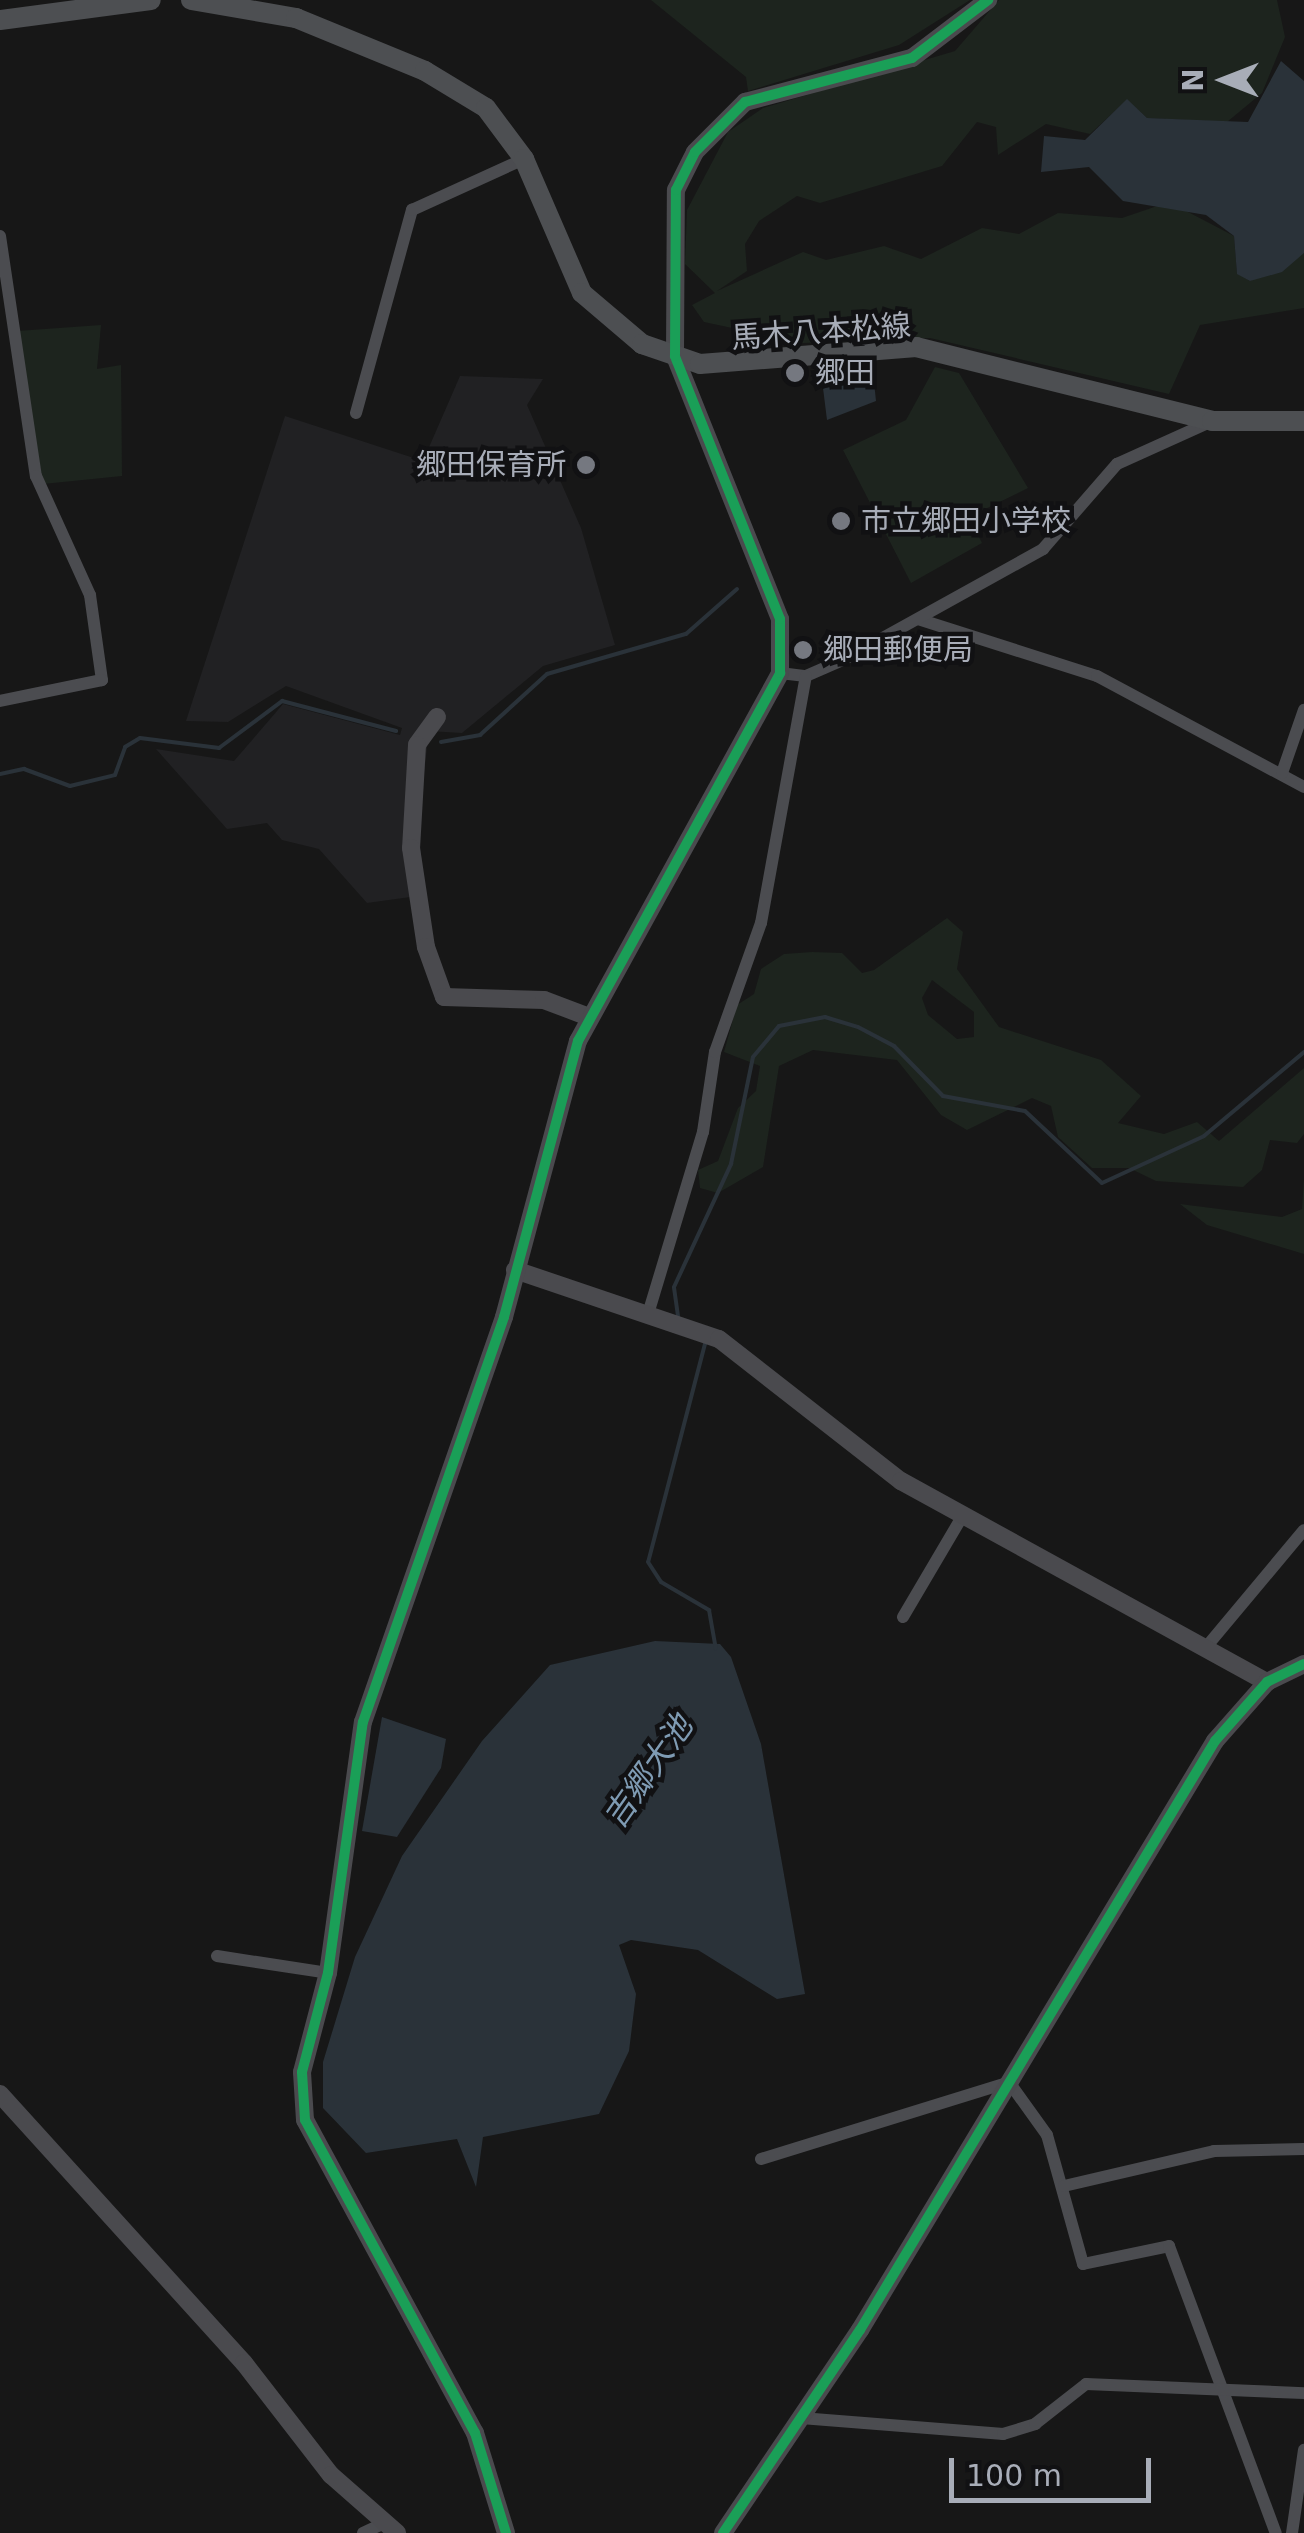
<!DOCTYPE html>
<meta charset="utf-8">
<style>
body{margin:0}
#map{position:relative;width:1304px;height:2533px;overflow:hidden;background:#171717;font-family:"DejaVu Sans","Noto Sans JP",sans-serif}
div>[style]{position:absolute}
.built>*{inset:0;background:#212123}
.green>*{inset:0;background:#1d241e}
.water>*{inset:0;background:#2a3239}
.stream>*{height:4px;margin:-2px;padding:0 2px;transform-origin:2px;border-radius:2px;background:#2a3239}
.street>*{height:12px;margin:-6px;padding:0 6px;transform-origin:6px;border-radius:6px;background:#4b4c50}
.secondary>*{height:18px;margin:-9px;padding:0 9px;transform-origin:9px;border-radius:9px;background:#4a4a4e}
.primary>*{height:20px;margin:-10px;padding:0 10px;transform-origin:10px;border-radius:10px;background:#4d4f52}
.cycleway>*{height:10px;margin:-5px;padding:0 5px;transform-origin:5px;border-radius:5px;background:#1a9f57}
.dots>*{width:28px;height:28px;translate:-50% -50%;box-sizing:border-box;border:5px solid #111113;border-radius:50%}
span{translate:-50% -50%;white-space:nowrap;text-align:center;line-height:1.15;-webkit-text-stroke:9px #111113;paint-order:stroke}
.street-label{font-size:30px;color:#a8adb8}
.poi-label{font-size:30px;color:#a8adb8}
.left{translate:0 -50%;text-align:left}
.right{translate:-100% -50%;text-align:right}
.water-label{font-size:32px;color:#7f9bb3;font-style:italic}
.north{position:absolute;left:1174px;top:30px;width:100px;height:100px;-webkit-text-stroke:8px #111113;paint-order:stroke;rotate:270deg;font-size:28px;font-weight:700;line-height:40px;text-align:center;color:#a8adb8}
.north::after{content:'';display:block;margin:auto;width:35px;height:45px;background:#a8adb8;clip-path:polygon(50% 0,100% 100%,50% 72%,0 100%)}
.scale{position:absolute;left:949px;top:2458px;width:202px;height:45px;box-sizing:border-box;border:5px solid #a8adb8;border-top:0;padding-left:12px;font-size:30px;line-height:35px;white-space:nowrap;color:#a8adb8;-webkit-text-stroke:8px #111113;paint-order:stroke}
</style>
<div id="map">
<div class="built">
<i style="clip-path:polygon(460px 376px,543px 379px,527px 405px,581px 528px,615px 645px,543px 666px,462px 733px,429px 731px,418px 825px,425px 895px,367px 903px,319px 849px,282px 840px,267px 823px,227px 829px,156px 749px,234px 761px,283px 704px,400px 735px,402px 728px,286px 686px,228px 722px,186px 721px,285px 416px,423px 461px)"></i>
</div>
<div class="green">
<i style="clip-path:polygon(651px 0,970px 0,899px 45px,748px 91px,746px 77px)"></i>
<i style="clip-path:polygon(999px 0,1277px 0,1285px 37px,1262px 93px,1227px 122px,1147px 118px,1127px 100px,1090px 134px,1046px 124px,998px 155px,996px 127px,977px 122px,942px 166px,820px 203px,797px 196px,759px 221px,745px 244px,747px 271px,717px 291px,803px 252px,826px 260px,884px 246px,921px 259px,982px 228px,1019px 234px,1058px 213px,1122px 218px,1169px 202px,1234px 236px,1237px 273px,1250px 281px,1304px 253px,1304px 308px,1200px 325px,1169px 394px,930px 338px,803px 343px,704px 322px,692px 305px,715px 293px,685px 264px,687px 210px,728px 132px,763px 108px,955px 51px)"></i>
<i style="clip-path:polygon(101px 325px,97px 369px,121px 365px,122px 476px,43px 484px,17px 331px)"></i>
<i style="clip-path:polygon(935px 367px,959px 373px,1028px 488px,969px 517px,982px 543px,911px 583px,843px 450px,906px 420px)"></i>
<i style="clip-path:polygon(evenodd,947px 918px,963px 932px,957px 969px,999px 1027px,1101px 1060px,1141px 1096px,1118px 1123px,1164px 1134px,1197px 1122px,1219px 1141px,1304px 1068px,1304px 1134px,1297px 1143px,1270px 1140px,1262px 1170px,1243px 1187px,1156px 1181px,1129px 1168px,1092px 1168px,1058px 1137px,1051px 1106px,1032px 1098px,967px 1130px,941px 1115px,897px 1060px,813px 1050px,779px 1066px,763px 1167px,718px 1193px,700px 1188px,698px 1170px,718px 1161px,738px 1108px,756px 1091px,760px 1066px,724px 1052px,737px 1005px,754px 994px,761px 969px,784px 954px,812px 952px,842px 953px,862px 973px,874px 970px,947px 918px,932px 980px,974px 1012px,974px 1037px,957px 1039px,928px 1015px,922px 998px,932px 980px)"></i>
<i style="clip-path:polygon(1304px 1178px,1304px 1254px,1207px 1225px,1180px 1204px,1282px 1217px,1302px 1209px)"></i>
</div>
<div class="water">
<i style="clip-path:polygon(1281px 61px,1304px 81px,1304px 253px,1282px 272px,1250px 281px,1237px 274px,1234px 236px,1206px 215px,1123px 201px,1089px 167px,1041px 172px,1044px 136px,1085px 140px,1127px 99px,1147px 118px,1248px 122px)"></i>
<i style="clip-path:polygon(874px 382px,876px 401px,827px 420px,823px 388px)"></i>
<i style="clip-path:polygon(655px 1641px,720px 1644px,731px 1657px,761px 1744px,805px 1994px,777px 1999px,698px 1950px,631px 1940px,619px 1945px,636px 1994px,629px 2051px,599px 2114px,483px 2137px,476px 2187px,457px 2139px,366px 2153px,323px 2108px,323px 2062px,355px 1957px,402px 1856px,482px 1741px,550px 1665px)"></i>
<i style="clip-path:polygon(382px 1717px,446px 1739px,441px 1768px,397px 1837px,362px 1831px)"></i>
</div>
<div class="stream">
<i style="left:441px;top:742px;width:40px;rotate:-10deg"></i>
<i style="left:480px;top:735px;width:91px;rotate:-42.3deg"></i>
<i style="left:547px;top:674px;width:145px;rotate:-16.1deg"></i>
<i style="left:686px;top:634px;width:68px;rotate:-41.4deg"></i>
<i style="left:0;top:774px;width:25px;rotate:-12deg"></i>
<i style="left:24px;top:769px;width:49px;rotate:20.3deg"></i>
<i style="left:70px;top:786px;width:46px;rotate:-13.7deg"></i>
<i style="left:115px;top:775px;width:30px;rotate:-70deg"></i>
<i style="left:125px;top:747px;width:17px;rotate:-31deg"></i>
<i style="left:140px;top:738px;width:80px;rotate:7.2deg"></i>
<i style="left:219px;top:748px;width:79px;rotate:-36.7deg"></i>
<i style="left:282px;top:701px;width:118px;rotate:14.7deg"></i>
<i style="left:678px;top:1316px;width:29px;rotate:-98deg"></i>
<i style="left:674px;top:1287px;width:136px;rotate:-65.1deg"></i>
<i style="left:731px;top:1164px;width:109px;rotate:-78.4deg"></i>
<i style="left:753px;top:1057px;width:40px;rotate:-50deg"></i>
<i style="left:779px;top:1026px;width:47px;rotate:-11.1deg"></i>
<i style="left:825px;top:1017px;width:34px;rotate:17deg"></i>
<i style="left:858px;top:1027px;width:41px;rotate:27.8deg"></i>
<i style="left:894px;top:1046px;width:70px;rotate:45.6deg"></i>
<i style="left:943px;top:1096px;width:83px;rotate:10.4deg"></i>
<i style="left:1025px;top:1111px;width:105px;rotate:43.1deg"></i>
<i style="left:1102px;top:1183px;width:112px;rotate:-24.7deg"></i>
<i style="left:1204px;top:1136px;width:131px;rotate:-40deg"></i>
<i style="left:706px;top:1340px;width:229px;rotate:104.6deg"></i>
<i style="left:648px;top:1562px;width:24px;rotate:57deg"></i>
<i style="left:661px;top:1582px;width:56px;rotate:30.3deg"></i>
<i style="left:709px;top:1610px;width:39px;rotate:80deg"></i>
</div>
<div class="street">
<i style="left:0;top:236px;width:243px;rotate:81.5deg"></i>
<i style="left:36px;top:476px;width:131px;rotate:65.6deg"></i>
<i style="left:90px;top:595px;width:86px;rotate:82deg"></i>
<i style="left:102px;top:680px;width:104px;rotate:168.4deg"></i>
<i style="left:356px;top:413px;width:211px;rotate:-74.6deg"></i>
<i style="left:412px;top:210px;width:123px;rotate:-24.5deg"></i>
<i style="left:918px;top:619px;width:188px;rotate:17.7deg"></i>
<i style="left:1097px;top:676px;width:235px;rotate:28.2deg"></i>
<i style="left:780px;top:673px;width:26px;rotate:7deg"></i>
<i style="left:806px;top:676px;width:40px;rotate:-23.4deg"></i>
<i style="left:843px;top:660px;width:229px;rotate:-29deg"></i>
<i style="left:1043px;top:549px;width:113px;rotate:-49deg"></i>
<i style="left:1117px;top:464px;width:102px;rotate:-24.3deg"></i>
<i style="left:1282px;top:773px;width:67px;rotate:-70.8deg"></i>
<i style="left:648px;top:1314px;width:190px;rotate:-73.2deg"></i>
<i style="left:703px;top:1132px;width:81px;rotate:-81.5deg"></i>
<i style="left:715px;top:1052px;width:137px;rotate:-70.4deg"></i>
<i style="left:761px;top:923px;width:251px;rotate:-79.7deg"></i>
<i style="left:903px;top:1617px;width:116px;rotate:-59.5deg"></i>
<i style="left:1207px;top:1646px;width:151px;rotate:-50.1deg"></i>
<i style="left:217px;top:1956px;width:112px;rotate:8.7deg"></i>
<i style="left:761px;top:2159px;width:260px;rotate:-17.2deg"></i>
<i style="left:1009px;top:2082px;width:65px;rotate:54.4deg"></i>
<i style="left:1047px;top:2135px;width:134px;rotate:74.4deg"></i>
<i style="left:1083px;top:2264px;width:88px;rotate:-11.8deg"></i>
<i style="left:1169px;top:2246px;width:306px;rotate:69.6deg"></i>
<i style="left:1064px;top:2186px;width:154px;rotate:-13.1deg"></i>
<i style="left:1214px;top:2151px;width:90px;rotate:-1.3deg"></i>
<i style="left:801px;top:2418px;width:203px;rotate:4.5deg"></i>
<i style="left:1003px;top:2434px;width:34px;rotate:-17deg"></i>
<i style="left:1035px;top:2424px;width:65px;rotate:-38.1deg"></i>
<i style="left:1086px;top:2384px;width:218px;rotate:2.4deg"></i>
<i style="left:363px;top:2533px;width:23px;rotate:-25deg"></i>
<i style="left:1292px;top:2533px;width:84px;rotate:-81.8deg"></i>
</div>
<div class="secondary">
<i style="left:437px;top:717px;width:34px;rotate:126deg"></i>
<i style="left:417px;top:745px;width:103px;rotate:93.3deg"></i>
<i style="left:411px;top:848px;width:100px;rotate:81.4deg"></i>
<i style="left:426px;top:947px;width:53px;rotate:70.2deg"></i>
<i style="left:444px;top:997px;width:100px;rotate:1.7deg"></i>
<i style="left:544px;top:1000px;width:48px;rotate:20.7deg"></i>
<i style="left:515px;top:1270px;width:215px;rotate:18.7deg"></i>
<i style="left:719px;top:1339px;width:231px;rotate:38deg"></i>
<i style="left:901px;top:1481px;width:418px;rotate:28.8deg"></i>
<i style="left:0;top:2094px;width:363px;rotate:47.8deg"></i>
<i style="left:244px;top:2363px;width:142px;rotate:52.2deg"></i>
<i style="left:331px;top:2475px;width:88px;rotate:41.3deg"></i>
<i style="left:506px;top:2533px;width:105px;rotate:-107.2deg"></i>
<i style="left:475px;top:2433px;width:356px;rotate:-118.5deg"></i>
<i style="left:305px;top:2120px;width:48px;rotate:-93.6deg"></i>
<i style="left:302px;top:2072px;width:102px;rotate:-75.3deg"></i>
<i style="left:328px;top:1973px;width:253px;rotate:-82.1deg"></i>
<i style="left:363px;top:1722px;width:429px;rotate:-70.8deg"></i>
<i style="left:504px;top:1317px;width:286px;rotate:-75deg"></i>
<i style="left:578px;top:1041px;width:420px;rotate:-61.2deg"></i>
<i style="left:780px;top:673px;width:54px;rotate:-90deg"></i>
<i style="left:780px;top:619px;width:283px;rotate:-111.8deg"></i>
<i style="left:675px;top:356px;width:166px;rotate:-89.7deg"></i>
<i style="left:676px;top:190px;width:42px;rotate:-63.4deg"></i>
<i style="left:695px;top:152px;width:71px;rotate:-45deg"></i>
<i style="left:745px;top:102px;width:173px;rotate:-14.8deg"></i>
<i style="left:912px;top:58px;width:96px;rotate:-37.3deg"></i>
<i style="left:723px;top:2533px;width:245px;rotate:-56deg"></i>
<i style="left:860px;top:2330px;width:688px;rotate:-58.92deg"></i>
<i style="left:1215px;top:1741px;width:79px;rotate:-48.6deg"></i>
<i style="left:1267px;top:1682px;width:41px;rotate:-25.9deg"></i>
</div>
<div class="primary">
<i style="left:191px;top:0;width:107px;rotate:9.7deg"></i>
<i style="left:296px;top:18px;width:139px;rotate:22.3deg"></i>
<i style="left:425px;top:71px;width:71px;rotate:31.2deg"></i>
<i style="left:486px;top:108px;width:64px;rotate:53.3deg"></i>
<i style="left:524px;top:159px;width:146px;rotate:66.6deg"></i>
<i style="left:582px;top:293px;width:79px;rotate:40.4deg"></i>
<i style="left:642px;top:344px;width:61px;rotate:19deg"></i>
<i style="left:700px;top:364px;width:217px;rotate:-4.5deg"></i>
<i style="left:916px;top:347px;width:305px;rotate:14deg"></i>
<i style="left:1212px;top:421px;width:92px"></i>
<i style="left:0;top:20px;width:152px;rotate:-7.5deg"></i>
</div>
<div class="cycleway">
<i style="left:506px;top:2533px;width:105px;rotate:-107.2deg"></i>
<i style="left:475px;top:2433px;width:356px;rotate:-118.5deg"></i>
<i style="left:305px;top:2120px;width:48px;rotate:-93.6deg"></i>
<i style="left:302px;top:2072px;width:102px;rotate:-75.3deg"></i>
<i style="left:328px;top:1973px;width:253px;rotate:-82.1deg"></i>
<i style="left:363px;top:1722px;width:429px;rotate:-70.8deg"></i>
<i style="left:504px;top:1317px;width:286px;rotate:-75deg"></i>
<i style="left:578px;top:1041px;width:420px;rotate:-61.2deg"></i>
<i style="left:780px;top:673px;width:54px;rotate:-90deg"></i>
<i style="left:780px;top:619px;width:283px;rotate:-111.8deg"></i>
<i style="left:675px;top:356px;width:166px;rotate:-89.7deg"></i>
<i style="left:676px;top:190px;width:42px;rotate:-63.4deg"></i>
<i style="left:695px;top:152px;width:71px;rotate:-45deg"></i>
<i style="left:745px;top:102px;width:173px;rotate:-14.8deg"></i>
<i style="left:912px;top:58px;width:96px;rotate:-37.3deg"></i>
<i style="left:723px;top:2533px;width:245px;rotate:-56deg"></i>
<i style="left:860px;top:2330px;width:688px;rotate:-58.92deg"></i>
<i style="left:1215px;top:1741px;width:79px;rotate:-48.6deg"></i>
<i style="left:1267px;top:1682px;width:41px;rotate:-25.9deg"></i>
</div>
<div class="dots">
<i style="left:795px;top:373px;background:#757880"></i>
<i style="left:586px;top:465px;background:#757880"></i>
<i style="left:841px;top:521px;background:#757880"></i>
<i style="left:803px;top:650px;background:#757880"></i>
</div>
<div class="street-label">
<span style="left:821px;top:332px;rotate:-4deg">馬木八本松線</span>
</div>
<div class="poi-label">
<span class="left" style="left:815px;top:373px">郷田</span>
<span class="right" style="left:566px;top:465px">郷田保育所</span>
<span class="left" style="left:861px;top:521px">市立郷田小学校</span>
<span class="left" style="left:823px;top:650px">郷田郵便局</span>
</div>
<div class="water-label">
<span style="left:648px;top:1772px;rotate:-55deg">吉郷大池</span>
</div>
<div class="north">N</div>
<div class="scale">100 m</div>
</div>
